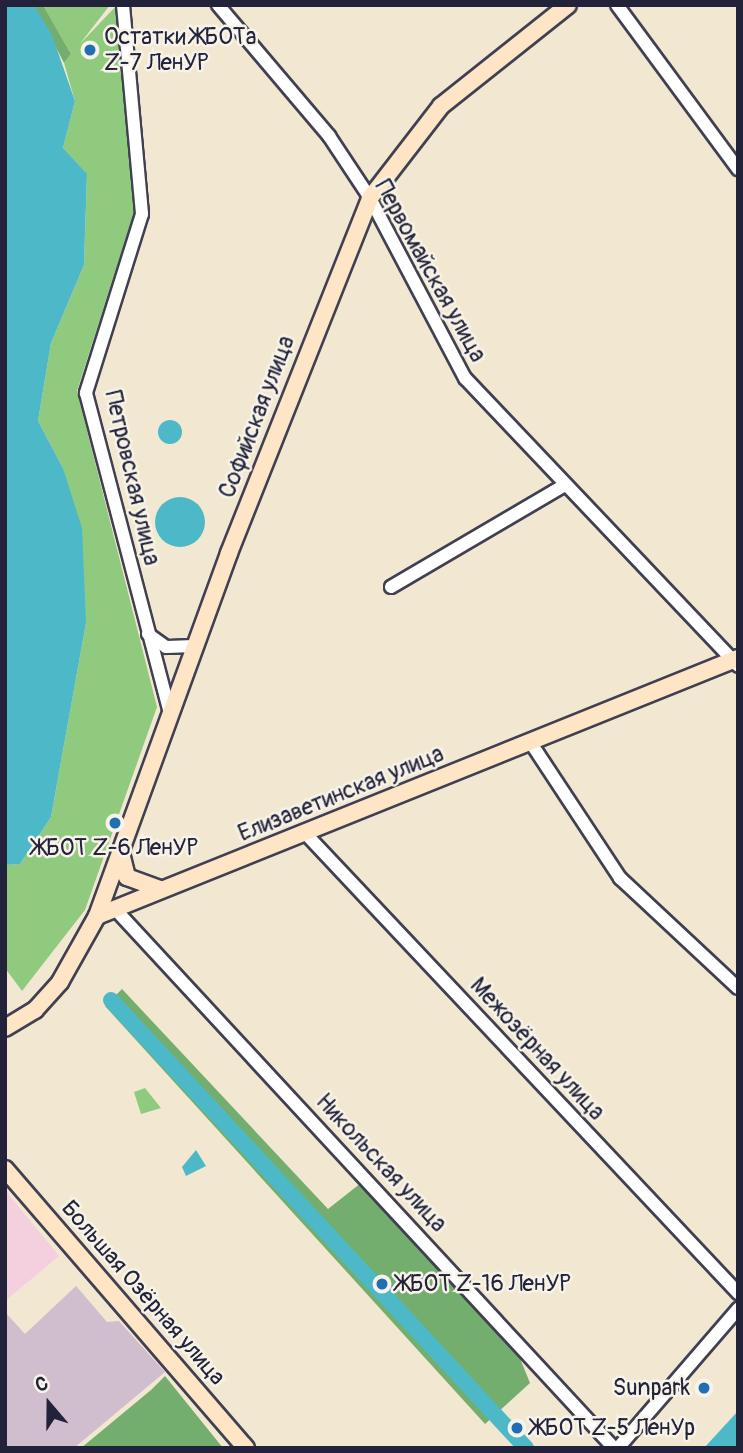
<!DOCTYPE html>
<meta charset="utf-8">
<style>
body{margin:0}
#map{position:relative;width:743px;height:1453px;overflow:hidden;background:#f2e8d1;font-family:Pangolin,sans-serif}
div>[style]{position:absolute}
.built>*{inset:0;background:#f4cfdd}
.industrial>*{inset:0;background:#d0bdcd}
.green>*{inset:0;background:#8fca7f}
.forest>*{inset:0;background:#73ae6e}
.water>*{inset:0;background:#4db9c8}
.round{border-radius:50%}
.canal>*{height:16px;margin:-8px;padding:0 8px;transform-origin:8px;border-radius:8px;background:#4db9c8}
.roads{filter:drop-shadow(2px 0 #414052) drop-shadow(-2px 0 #414052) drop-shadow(0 2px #414052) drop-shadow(0 -2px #414052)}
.street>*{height:12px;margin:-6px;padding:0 6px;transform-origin:6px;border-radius:6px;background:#fff}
.secondary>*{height:16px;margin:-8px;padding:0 8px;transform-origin:8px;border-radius:8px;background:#fde5c5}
.dots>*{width:19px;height:19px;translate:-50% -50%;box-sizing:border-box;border:4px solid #f7f3e8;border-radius:50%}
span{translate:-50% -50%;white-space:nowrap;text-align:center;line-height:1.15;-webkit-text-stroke:5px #f7f3e8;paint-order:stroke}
.poi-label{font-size:23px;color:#22223b}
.left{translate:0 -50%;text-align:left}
.right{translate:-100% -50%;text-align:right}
.street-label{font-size:23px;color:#22223b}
.frame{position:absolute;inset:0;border:7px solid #22223b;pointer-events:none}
.north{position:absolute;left:14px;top:1369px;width:70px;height:70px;-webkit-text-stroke:5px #f7f3e8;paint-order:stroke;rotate:340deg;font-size:19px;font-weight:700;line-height:28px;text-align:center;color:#22223b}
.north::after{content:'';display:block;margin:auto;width:24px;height:32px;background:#22223b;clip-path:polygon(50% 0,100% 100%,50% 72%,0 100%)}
</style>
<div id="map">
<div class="built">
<i style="clip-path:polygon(5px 1190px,59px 1256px,5px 1301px)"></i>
</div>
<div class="industrial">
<i style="clip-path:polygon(76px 1286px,107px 1322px,119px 1321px,165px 1372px,74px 1448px,5px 1448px,5px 1312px,25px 1334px)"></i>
</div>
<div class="green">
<i style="clip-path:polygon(43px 5px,110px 5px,79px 45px,117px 5px,135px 209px,77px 391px,157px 707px,85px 910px,22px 991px,5px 968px,5px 865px,20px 864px,51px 817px,86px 623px,63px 468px,38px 421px,51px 343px,84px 265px,87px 175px,63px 148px,75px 101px,64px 63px,71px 54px)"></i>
<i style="clip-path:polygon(145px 1088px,161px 1108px,141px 1114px,134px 1092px)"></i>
</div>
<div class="forest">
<i style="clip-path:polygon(34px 5px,43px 5px,71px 54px,64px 63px)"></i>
<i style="clip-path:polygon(122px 989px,328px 1209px,361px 1183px,519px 1356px,530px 1383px,485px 1424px,105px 1006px)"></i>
<i style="clip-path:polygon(165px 1376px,223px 1448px,81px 1448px,151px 1390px)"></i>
</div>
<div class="water">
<i style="clip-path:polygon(5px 5px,34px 5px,52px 35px,75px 101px,63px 148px,87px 174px,84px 265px,51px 343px,38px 421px,63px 468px,82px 528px,86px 623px,51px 817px,20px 864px,5px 865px)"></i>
<i class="round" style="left:158px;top:420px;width:24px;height:24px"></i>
<i class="round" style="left:155px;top:497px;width:50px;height:50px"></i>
<i style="clip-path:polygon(196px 1150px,206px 1166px,186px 1176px,182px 1167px)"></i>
<i style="clip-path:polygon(738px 1411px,738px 1448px,704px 1448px)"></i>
</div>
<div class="canal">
<i style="left:111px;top:1000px;width:611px;rotate:47.19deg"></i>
</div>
<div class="roads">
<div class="street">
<i style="left:123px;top:5px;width:210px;rotate:84.8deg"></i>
<i style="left:142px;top:214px;width:188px;rotate:107.4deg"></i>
<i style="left:86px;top:393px;width:331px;rotate:75.3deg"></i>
<i style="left:218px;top:5px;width:172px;rotate:49.7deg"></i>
<i style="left:329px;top:136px;width:74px;rotate:56.5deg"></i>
<i style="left:370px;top:198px;width:204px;rotate:62.2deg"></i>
<i style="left:465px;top:378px;width:397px;rotate:46.5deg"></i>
<i style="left:617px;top:5px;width:204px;rotate:53.6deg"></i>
<i style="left:391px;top:587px;width:199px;rotate:-30.4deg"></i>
<i style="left:148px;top:634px;width:22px;rotate:36deg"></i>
<i style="left:166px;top:647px;width:29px;rotate:-2deg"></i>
<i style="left:531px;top:743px;width:162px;rotate:56.6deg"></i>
<i style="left:620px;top:878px;width:161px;rotate:43deg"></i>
<i style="left:305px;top:833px;width:632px;rotate:46.73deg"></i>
<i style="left:115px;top:909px;width:735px;rotate:47.21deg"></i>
<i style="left:618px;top:1448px;width:184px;rotate:-49.2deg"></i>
</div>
<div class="secondary">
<i style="left:121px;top:853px;width:25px;rotate:76deg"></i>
<i style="left:127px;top:877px;width:35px;rotate:20deg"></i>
<i style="left:97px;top:916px;width:691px;rotate:-21.92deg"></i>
<i style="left:5px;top:1028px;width:35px;rotate:-31deg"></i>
<i style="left:35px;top:1010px;width:38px;rotate:-48deg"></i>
<i style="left:60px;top:982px;width:76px;rotate:-60.7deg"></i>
<i style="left:97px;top:916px;width:386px;rotate:-70deg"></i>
<i style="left:229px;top:553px;width:382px;rotate:-68.3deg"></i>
<i style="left:370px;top:198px;width:116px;rotate:-52.3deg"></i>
<i style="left:441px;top:106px;width:162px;rotate:-38.5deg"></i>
<i style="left:5px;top:1169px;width:369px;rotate:49.2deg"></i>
</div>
</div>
<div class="dots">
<i style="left:90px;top:50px;background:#1f6fb2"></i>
<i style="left:115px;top:823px;background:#1f6fb2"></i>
<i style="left:382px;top:1284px;background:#1f6fb2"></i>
<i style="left:704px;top:1388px;background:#1f6fb2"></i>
<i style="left:517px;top:1428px;background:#1f6fb2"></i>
</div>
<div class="poi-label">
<span class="left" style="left:104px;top:50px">Остатки ЖБОТа<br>Z-7 ЛенУР</span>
<span style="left:115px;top:848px">ЖБОТ Z-6 ЛенУР</span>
<span class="left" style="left:396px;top:1284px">ЖБОТ Z-16 ЛенУР</span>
<span class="right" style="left:690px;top:1388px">Sunpark</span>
<span class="left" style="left:531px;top:1428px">ЖБОТ Z-5 ЛенУр</span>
</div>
<div class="street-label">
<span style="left:430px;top:271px;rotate:61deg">Первомайская улица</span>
<span style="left:257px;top:417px;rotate:-69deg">Софийская улица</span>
<span style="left:132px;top:478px;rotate:77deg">Петровская улица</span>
<span style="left:341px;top:794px;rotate:-22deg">Елизаветинская улица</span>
<span style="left:537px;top:1049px;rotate:47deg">Межозёрная улица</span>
<span style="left:381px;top:1163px;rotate:47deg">Никольская улица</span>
<span style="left:143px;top:1293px;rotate:49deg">Большая Озёрная улица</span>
</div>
<div class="frame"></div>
<div class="north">С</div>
</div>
